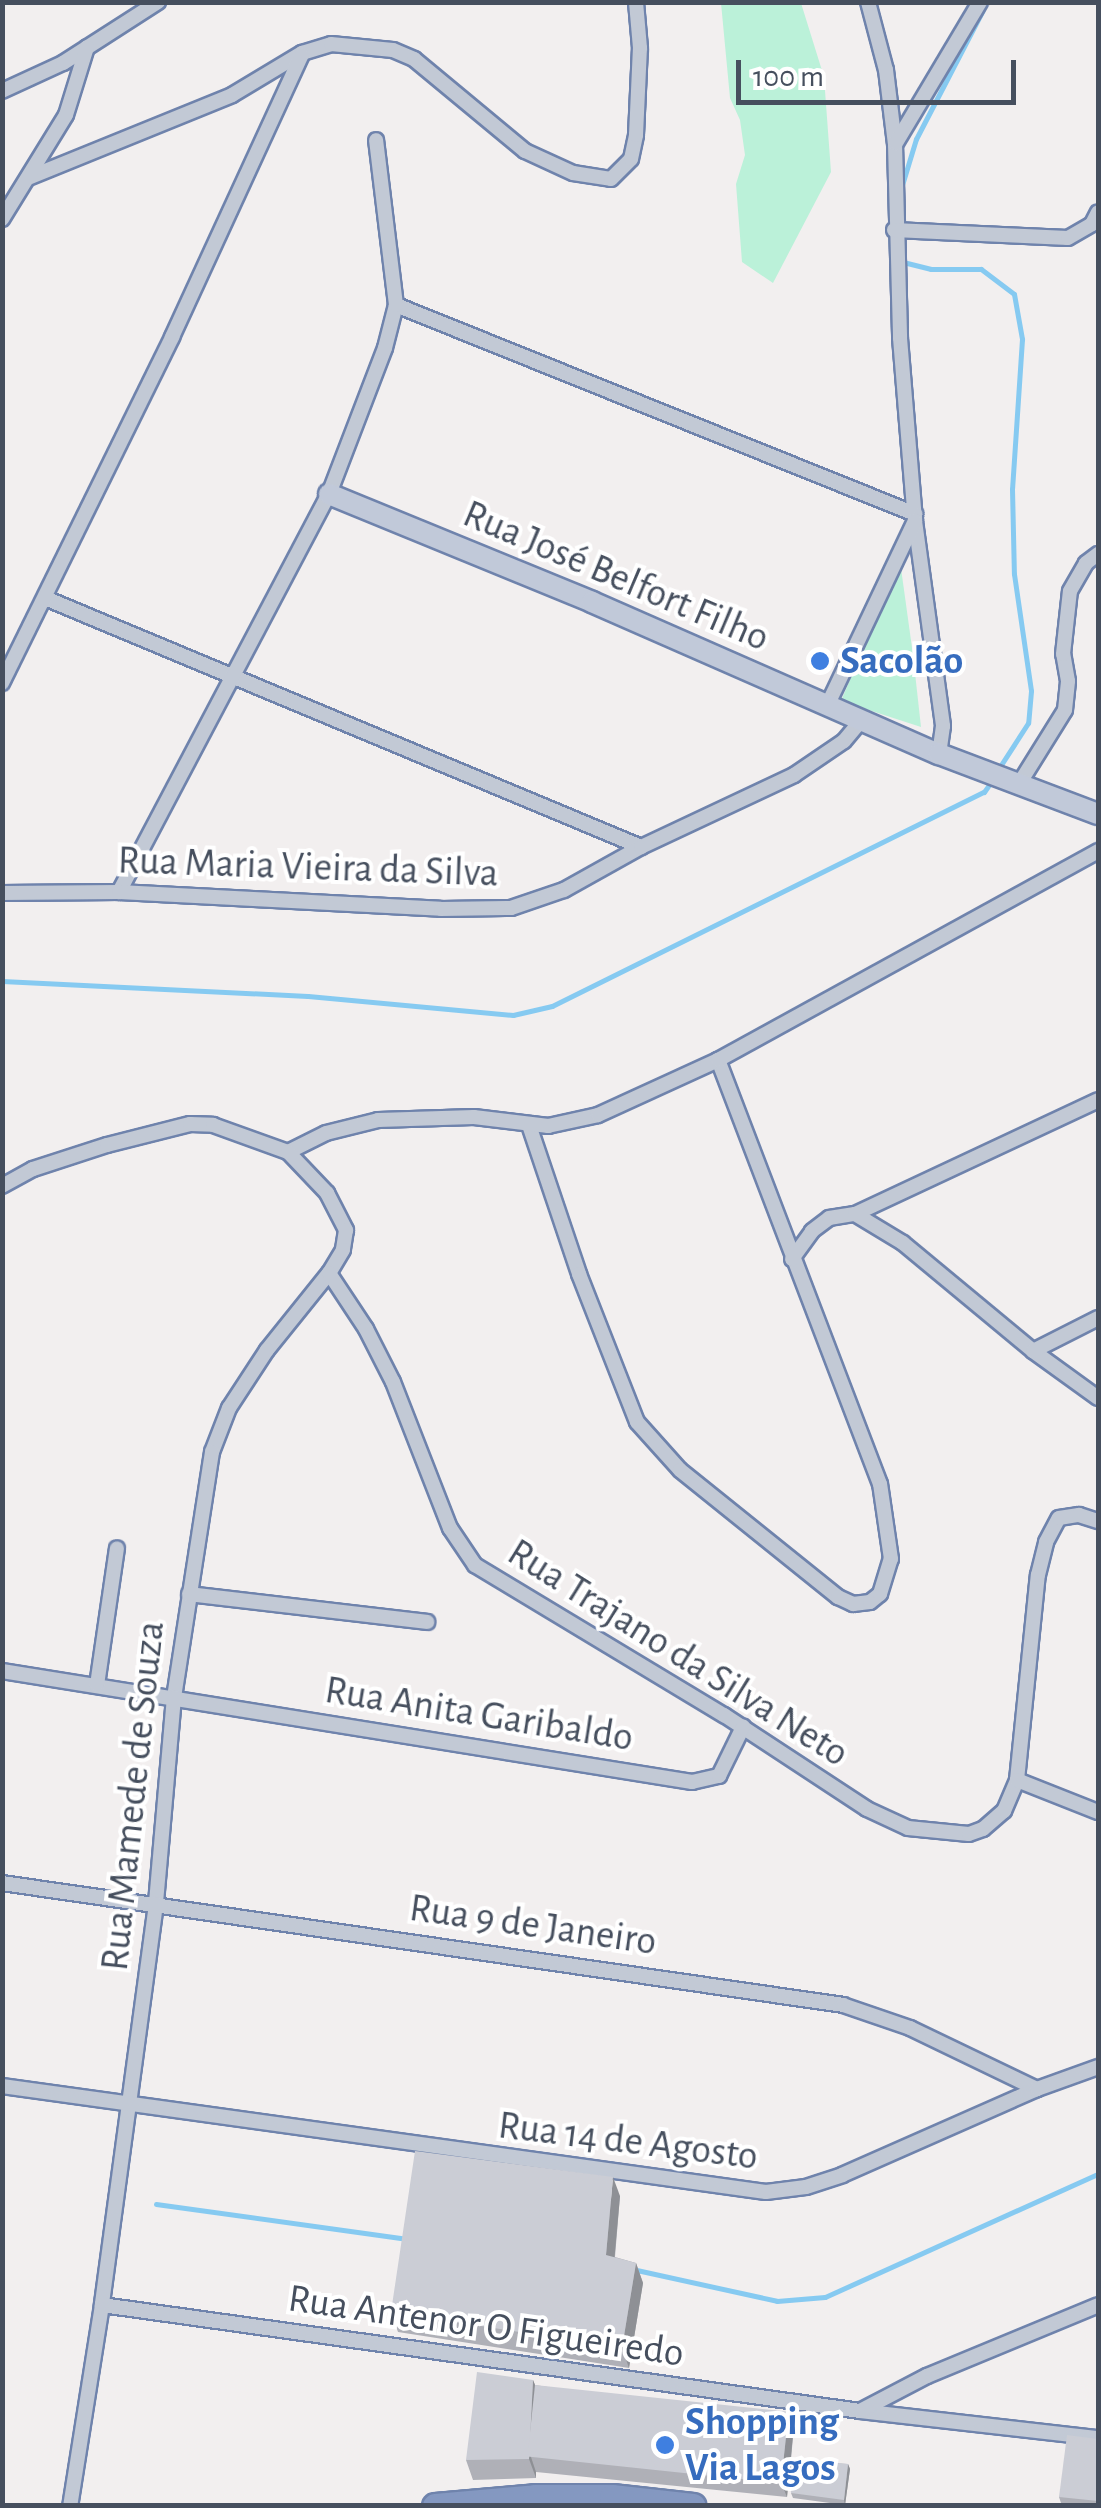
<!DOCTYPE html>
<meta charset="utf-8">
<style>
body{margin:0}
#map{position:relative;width:1101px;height:2508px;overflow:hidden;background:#f2efef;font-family:"Alegreya Sans",sans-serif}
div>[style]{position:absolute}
.green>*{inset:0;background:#bbf1d9}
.stream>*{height:5px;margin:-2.5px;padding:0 2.5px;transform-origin:2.5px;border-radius:2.5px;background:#86caf1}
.roads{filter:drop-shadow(2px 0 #6f83ac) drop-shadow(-2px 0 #6f83ac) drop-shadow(0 2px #6f83ac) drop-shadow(0 -2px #6f83ac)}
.street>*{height:14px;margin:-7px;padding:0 7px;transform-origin:7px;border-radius:7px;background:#c2c9d5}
.secondary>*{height:20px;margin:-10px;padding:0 10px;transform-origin:10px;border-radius:10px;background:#c1c9d9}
.highway>*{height:25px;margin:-12.5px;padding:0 12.5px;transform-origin:12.5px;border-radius:12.5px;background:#8498c1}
.wall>*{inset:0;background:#afb0b7}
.shaded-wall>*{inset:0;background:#8e9095}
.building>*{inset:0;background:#cbcdd5;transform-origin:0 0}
.dots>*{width:28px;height:28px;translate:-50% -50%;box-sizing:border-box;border:5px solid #fff;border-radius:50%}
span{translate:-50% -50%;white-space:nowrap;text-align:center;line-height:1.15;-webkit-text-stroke:8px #fff;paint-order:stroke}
.street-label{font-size:40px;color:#464f5e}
.shop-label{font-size:40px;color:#366cbe;font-weight:700}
.left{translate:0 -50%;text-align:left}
.frame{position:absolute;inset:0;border:5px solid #464f5e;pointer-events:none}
.scale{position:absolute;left:736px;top:60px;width:280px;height:45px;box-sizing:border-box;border:5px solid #464f5e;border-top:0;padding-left:12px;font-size:30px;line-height:35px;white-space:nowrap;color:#464f5e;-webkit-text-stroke:8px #fff;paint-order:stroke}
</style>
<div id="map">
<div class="green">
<i style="clip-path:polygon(721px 3px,801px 3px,824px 77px,831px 172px,773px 283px,742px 262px,736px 184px,745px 155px,740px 120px,730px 98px)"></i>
<i style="clip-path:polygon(900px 561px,913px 655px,921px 727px,841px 701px)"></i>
</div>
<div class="stream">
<i style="left:902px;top:185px;width:48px;rotate:-73.1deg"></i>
<i style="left:916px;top:139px;width:145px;rotate:-62.6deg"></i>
<i style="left:899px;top:261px;width:33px;rotate:14deg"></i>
<i style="left:931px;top:269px;width:50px"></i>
<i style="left:981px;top:269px;width:41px;rotate:37.1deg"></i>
<i style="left:1014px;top:294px;width:46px;rotate:79.9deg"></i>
<i style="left:1022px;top:339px;width:150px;rotate:93.8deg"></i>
<i style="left:1012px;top:489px;width:85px;rotate:88.7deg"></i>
<i style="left:1014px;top:574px;width:118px;rotate:81.7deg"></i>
<i style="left:1031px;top:691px;width:32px;rotate:95deg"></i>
<i style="left:1028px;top:723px;width:54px;rotate:122.8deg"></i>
<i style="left:2px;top:981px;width:306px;rotate:2.8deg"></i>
<i style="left:308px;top:996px;width:206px;rotate:5.3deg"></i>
<i style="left:513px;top:1015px;width:40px;rotate:-13deg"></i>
<i style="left:552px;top:1006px;width:482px;rotate:-26.4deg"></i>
<i style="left:984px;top:792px;width:12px;rotate:-55deg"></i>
<i style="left:156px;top:2204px;width:254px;rotate:7.9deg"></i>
<i style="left:632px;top:2269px;width:148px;rotate:12.4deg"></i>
<i style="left:777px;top:2301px;width:48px;rotate:-4.8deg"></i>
<i style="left:825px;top:2297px;width:299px;rotate:-24.3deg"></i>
</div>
<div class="roads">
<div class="street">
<i style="left:868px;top:2px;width:70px;rotate:75.2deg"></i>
<i style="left:886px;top:70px;width:75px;rotate:83.1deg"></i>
<i style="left:895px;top:144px;width:194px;rotate:88.5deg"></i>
<i style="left:900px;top:338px;width:184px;rotate:85.3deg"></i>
<i style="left:915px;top:521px;width:207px;rotate:82.2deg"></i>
<i style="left:943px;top:726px;width:28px;rotate:98deg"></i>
<i style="left:2px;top:91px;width:67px;rotate:-24.7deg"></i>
<i style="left:63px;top:63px;width:113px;rotate:-32.7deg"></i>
<i style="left:896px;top:143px;width:164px;rotate:-59.2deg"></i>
<i style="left:28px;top:178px;width:220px;rotate:-22.1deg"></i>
<i style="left:232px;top:95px;width:82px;rotate:-31deg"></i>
<i style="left:302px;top:53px;width:30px;rotate:-17deg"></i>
<i style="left:331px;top:44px;width:62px;rotate:5.5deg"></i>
<i style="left:393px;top:50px;width:23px;rotate:23deg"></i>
<i style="left:414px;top:59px;width:144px;rotate:39.7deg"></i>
<i style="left:525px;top:151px;width:53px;rotate:24.6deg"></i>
<i style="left:573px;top:173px;width:38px;rotate:9deg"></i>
<i style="left:611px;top:179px;width:28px;rotate:-45deg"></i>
<i style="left:631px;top:159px;width:25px;rotate:-78deg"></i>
<i style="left:636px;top:135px;width:87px;rotate:-87.4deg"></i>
<i style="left:640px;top:48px;width:46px;rotate:-95deg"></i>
<i style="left:2px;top:219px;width:122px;rotate:-58.4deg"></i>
<i style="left:66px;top:115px;width:71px;rotate:-72.8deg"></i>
<i style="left:894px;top:230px;width:174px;rotate:2.6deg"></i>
<i style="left:1068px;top:238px;width:28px;rotate:-30deg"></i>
<i style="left:1092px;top:224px;width:13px;rotate:-63deg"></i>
<i style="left:396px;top:305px;width:560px;rotate:21.93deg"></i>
<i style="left:45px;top:598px;width:646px;rotate:22.67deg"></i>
<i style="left:2px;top:683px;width:386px;rotate:-63.8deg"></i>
<i style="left:172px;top:337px;width:311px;rotate:-65.3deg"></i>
<i style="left:828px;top:704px;width:203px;rotate:-64.6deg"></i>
<i style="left:1019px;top:784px;width:87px;rotate:-58.1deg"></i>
<i style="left:1065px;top:710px;width:29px;rotate:-84deg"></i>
<i style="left:1068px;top:681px;width:27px;rotate:-100deg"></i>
<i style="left:1063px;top:654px;width:63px;rotate:-83.7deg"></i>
<i style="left:1070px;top:591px;width:32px;rotate:-60deg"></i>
<i style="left:1086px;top:563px;width:15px;rotate:-37deg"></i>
<i style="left:119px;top:892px;width:450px;rotate:-62.2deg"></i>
<i style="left:329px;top:494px;width:156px;rotate:-69deg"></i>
<i style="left:385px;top:348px;width:44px;rotate:-75.7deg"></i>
<i style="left:396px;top:305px;width:166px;rotate:-96.9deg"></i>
<i style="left:2px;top:893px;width:117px;rotate:-0.5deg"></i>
<i style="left:119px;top:892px;width:322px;rotate:3deg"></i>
<i style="left:441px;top:909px;width:70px;rotate:-0.8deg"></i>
<i style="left:511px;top:908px;width:56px;rotate:-18.8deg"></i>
<i style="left:564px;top:890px;width:88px;rotate:-29.2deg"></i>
<i style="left:641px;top:847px;width:169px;rotate:-25.2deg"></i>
<i style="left:794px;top:775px;width:60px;rotate:-34.2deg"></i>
<i style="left:844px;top:741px;width:26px;rotate:-50deg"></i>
<i style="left:529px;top:1125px;width:157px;rotate:71.4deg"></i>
<i style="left:579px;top:1274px;width:159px;rotate:68.6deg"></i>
<i style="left:637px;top:1422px;width:64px;rotate:48.1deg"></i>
<i style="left:680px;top:1470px;width:203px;rotate:38.8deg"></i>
<i style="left:838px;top:1597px;width:17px;rotate:25deg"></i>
<i style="left:853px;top:1604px;width:17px;rotate:-7deg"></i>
<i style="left:870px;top:1602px;width:13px;rotate:-39deg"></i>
<i style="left:880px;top:1594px;width:37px;rotate:-73deg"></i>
<i style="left:891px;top:1559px;width:76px;rotate:-98.3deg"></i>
<i style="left:880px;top:1484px;width:454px;rotate:-110.9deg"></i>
<i style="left:288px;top:1152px;width:42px;rotate:-26.6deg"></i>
<i style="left:326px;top:1133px;width:54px;rotate:-14deg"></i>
<i style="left:378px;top:1120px;width:96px;rotate:-1.8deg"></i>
<i style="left:474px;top:1117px;width:75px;rotate:6.9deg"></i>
<i style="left:548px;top:1126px;width:51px;rotate:-12.4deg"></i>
<i style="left:598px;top:1115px;width:132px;rotate:-24.6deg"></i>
<i style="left:718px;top:1060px;width:434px;rotate:-28.8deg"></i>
<i style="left:2px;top:1186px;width:35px;rotate:-29deg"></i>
<i style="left:33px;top:1169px;width:78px;rotate:-18deg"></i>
<i style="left:107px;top:1145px;width:86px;rotate:-14.2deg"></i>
<i style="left:190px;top:1124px;width:23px;rotate:2deg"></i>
<i style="left:213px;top:1125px;width:80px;rotate:19.8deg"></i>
<i style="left:288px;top:1152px;width:57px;rotate:46.4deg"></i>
<i style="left:327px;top:1193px;width:42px;rotate:62.8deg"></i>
<i style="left:346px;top:1230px;width:20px;rotate:99deg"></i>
<i style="left:343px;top:1250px;width:27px;rotate:121deg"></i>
<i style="left:329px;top:1273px;width:99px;rotate:128.8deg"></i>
<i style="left:267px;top:1350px;width:69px;rotate:123.2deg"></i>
<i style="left:229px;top:1408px;width:47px;rotate:111.1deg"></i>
<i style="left:212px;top:1452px;width:248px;rotate:98.8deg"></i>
<i style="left:174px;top:1697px;width:208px;rotate:95deg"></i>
<i style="left:156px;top:1904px;width:405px;rotate:97.7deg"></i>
<i style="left:102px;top:2305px;width:204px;rotate:99deg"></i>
<i style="left:855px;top:1214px;width:268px;rotate:-25.1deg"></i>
<i style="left:792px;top:1259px;width:34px;rotate:-54deg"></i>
<i style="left:812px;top:1231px;width:21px;rotate:-37deg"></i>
<i style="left:829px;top:1218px;width:26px;rotate:-9deg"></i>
<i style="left:855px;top:1214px;width:56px;rotate:31.1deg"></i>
<i style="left:903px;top:1243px;width:169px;rotate:39.7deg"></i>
<i style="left:1033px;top:1351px;width:80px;rotate:35.9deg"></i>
<i style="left:329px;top:1273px;width:67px;rotate:56.5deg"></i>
<i style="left:366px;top:1329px;width:59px;rotate:63deg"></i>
<i style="left:393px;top:1382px;width:157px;rotate:68.7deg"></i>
<i style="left:450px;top:1528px;width:45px;rotate:56deg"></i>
<i style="left:475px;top:1565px;width:291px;rotate:31.1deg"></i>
<i style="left:724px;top:1715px;width:171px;rotate:33.3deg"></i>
<i style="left:867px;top:1809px;width:45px;rotate:24.9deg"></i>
<i style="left:908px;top:1828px;width:61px;rotate:5.6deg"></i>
<i style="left:969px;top:1834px;width:15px;rotate:-20deg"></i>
<i style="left:983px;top:1829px;width:28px;rotate:-41deg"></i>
<i style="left:1004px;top:1811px;width:34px;rotate:-67deg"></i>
<i style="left:1017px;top:1780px;width:206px;rotate:-84.2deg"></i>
<i style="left:1038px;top:1575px;width:34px;rotate:-76deg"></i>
<i style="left:1046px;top:1542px;width:27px;rotate:-62deg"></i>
<i style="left:1059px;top:1518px;width:20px;rotate:-9deg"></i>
<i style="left:1079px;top:1515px;width:20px;rotate:18deg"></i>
<i style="left:1033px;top:1351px;width:73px;rotate:-26.9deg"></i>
<i style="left:189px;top:1594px;width:240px;rotate:6.7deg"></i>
<i style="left:2px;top:1671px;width:699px;rotate:9.14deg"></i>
<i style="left:692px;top:1782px;width:28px;rotate:-13deg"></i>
<i style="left:719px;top:1776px;width:55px;rotate:-63.9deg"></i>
<i style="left:97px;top:1685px;width:138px;rotate:-81.7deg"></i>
<i style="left:1017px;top:1780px;width:87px;rotate:21.6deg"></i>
<i style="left:2px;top:1883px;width:850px;rotate:8.25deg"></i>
<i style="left:843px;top:2005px;width:71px;rotate:18.9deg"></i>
<i style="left:910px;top:2028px;width:141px;rotate:25.7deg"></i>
<i style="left:2px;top:2086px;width:771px;rotate:7.9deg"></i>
<i style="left:766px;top:2192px;width:40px;rotate:-7.1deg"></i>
<i style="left:806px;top:2187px;width:38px;rotate:-18deg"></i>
<i style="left:842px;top:2175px;width:213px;rotate:-23.8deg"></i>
<i style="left:1037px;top:2089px;width:65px;rotate:-19.8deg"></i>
<i style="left:102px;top:2305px;width:765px;rotate:7.96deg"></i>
<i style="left:860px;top:2411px;width:240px;rotate:6.5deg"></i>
<i style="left:860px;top:2411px;width:76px;rotate:-27.6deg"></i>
<i style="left:927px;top:2376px;width:185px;rotate:-22.5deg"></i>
</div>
<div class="secondary">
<i style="left:329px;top:494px;width:284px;rotate:22.3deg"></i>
<i style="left:592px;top:602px;width:379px;rotate:23.7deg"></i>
<i style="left:939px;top:754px;width:170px;rotate:20.7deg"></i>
</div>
<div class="highway">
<i style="left:435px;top:2506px;width:100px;rotate:-5.1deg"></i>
<i style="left:535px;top:2497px;width:77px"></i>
<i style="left:612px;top:2497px;width:81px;rotate:6.3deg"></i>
</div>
</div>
<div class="wall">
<i style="clip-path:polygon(620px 2196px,615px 2257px,636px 2263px,643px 2283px,629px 2368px,398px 2332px,391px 2312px)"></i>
<i style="clip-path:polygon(533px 2380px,535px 2385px,794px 2425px,791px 2460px,848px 2464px,850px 2469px,845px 2505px,793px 2498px,791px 2493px,790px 2461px,787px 2497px,536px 2472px,536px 2478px,473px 2480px,466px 2460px)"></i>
<i style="clip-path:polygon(1098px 2439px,1098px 2506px,1062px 2506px,1059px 2497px)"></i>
</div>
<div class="shaded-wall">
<i style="clip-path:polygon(613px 2177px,620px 2196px,613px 2274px,606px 2255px)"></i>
<i style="clip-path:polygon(636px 2263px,643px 2283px,629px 2368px,622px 2348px)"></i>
<i style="clip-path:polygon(533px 2380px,541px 2400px,531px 2457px,536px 2472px,536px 2478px,529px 2459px)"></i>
<i style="clip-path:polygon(789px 2410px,794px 2425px,787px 2497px,781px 2482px)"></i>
<i style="clip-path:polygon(848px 2464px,850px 2469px,845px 2505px,844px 2500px)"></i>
</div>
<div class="building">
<i style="clip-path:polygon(415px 2151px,613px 2177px,606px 2255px,636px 2263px,622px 2348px,391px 2312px)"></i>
<i style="clip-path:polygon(477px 2372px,533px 2380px,529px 2459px,466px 2460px)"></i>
<i style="left:535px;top:2385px;width:255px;height:72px;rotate:6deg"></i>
<i style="clip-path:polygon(1067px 2435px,1098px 2439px,1098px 2501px,1059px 2497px)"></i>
<i style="clip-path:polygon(790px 2460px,848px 2464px,844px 2500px,791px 2493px)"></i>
</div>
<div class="dots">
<i style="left:820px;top:661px;background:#3f7fe0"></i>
<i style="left:665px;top:2445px;background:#3f7fe0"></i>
</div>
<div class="street-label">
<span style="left:616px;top:576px;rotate:23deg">Rua José Belfort Filho</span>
<span style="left:308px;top:867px;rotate:2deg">Rua Maria Vieira da Silva</span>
<span style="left:678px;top:1653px;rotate:32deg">Rua Trajano da Silva Neto</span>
<span style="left:479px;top:1714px;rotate:9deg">Rua Anita Garibaldo</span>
<span style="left:133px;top:1796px;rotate:-84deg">Rua Mamede de Souza</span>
<span style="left:533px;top:1925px;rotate:8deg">Rua 9 de Janeiro</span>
<span style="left:628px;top:2141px;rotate:7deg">Rua 14 de Agosto</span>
<span style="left:486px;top:2326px;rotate:8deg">Rua Antenor O Figueiredo</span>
</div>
<div class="shop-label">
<span class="left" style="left:840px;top:661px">Sacolão</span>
<span class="left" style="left:685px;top:2445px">Shopping<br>Via Lagos</span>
</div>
<div class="frame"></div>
<div class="scale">100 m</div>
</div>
